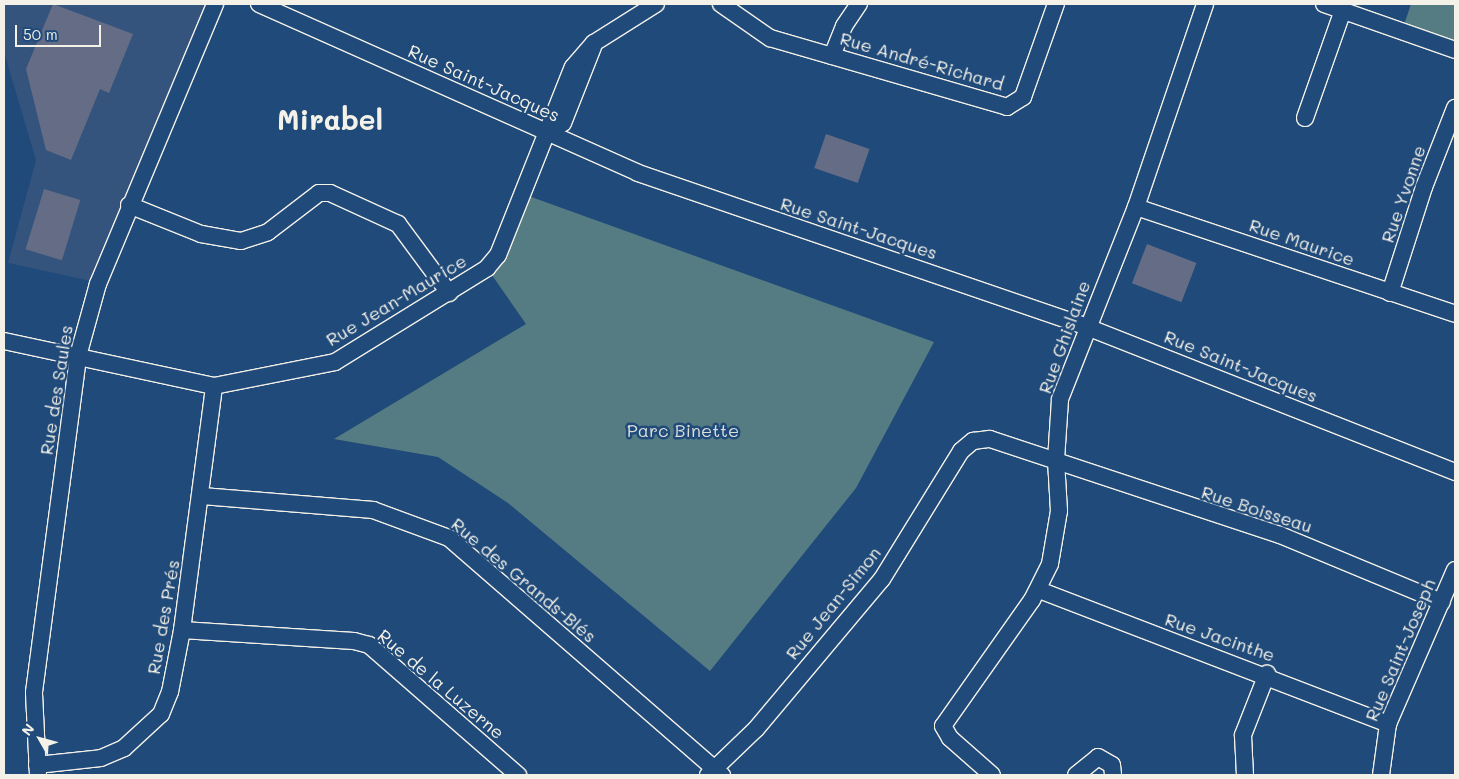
<!DOCTYPE html>
<meta charset="utf-8">
<style>
body{margin:0}
#map{position:relative;width:1459px;height:779px;overflow:hidden;background:#1f4a7a;font-family:Mali,sans-serif}
div>[style]{position:absolute}
.built>*{inset:0;background:#34547d}
.green>*{inset:0;background:#557c82}
.building>*{inset:0;background:#646d85;transform-origin:0 0}
.roads{filter:drop-shadow(1px 0 #f4f1e8) drop-shadow(-1px 0 #f4f1e8) drop-shadow(0 1px #f4f1e8) drop-shadow(0 -1px #f4f1e8)}
.minor>*{height:16px;margin:-8px;padding:0 8px;transform-origin:8px;border-radius:8px;background:#1f4a7a}
span{translate:-50% -50%;white-space:nowrap;text-align:center;line-height:1.15;-webkit-text-stroke:5px #1f4a7a;paint-order:stroke}
.street-label{font-size:18px;color:#f4f1e8}
.park-label{font-size:18px;color:#dcdfd9}
.town-label{font-size:28px;color:#f4f1e8;font-weight:700}
.frame{position:absolute;inset:0;border:5px solid #f4f1e8;pointer-events:none}
.north{position:absolute;left:15px;top:714px;width:50px;height:50px;-webkit-text-stroke:4px #1f4a7a;paint-order:stroke;rotate:308deg;font-size:14px;font-weight:700;line-height:20px;text-align:center;color:#f4f1e8}
.north::after{content:'';display:block;margin:auto;width:18px;height:22px;background:#f4f1e8;clip-path:polygon(50% 0,100% 100%,50% 72%,0 100%)}
.scale{position:absolute;left:15px;top:25px;width:86px;height:22px;box-sizing:border-box;border:2px solid #f4f1e8;border-top:0;padding-left:6px;font-size:15px;line-height:18px;white-space:nowrap;color:#f4f1e8;-webkit-text-stroke:4px #1f4a7a;paint-order:stroke}
</style>
<div id="map">
<div class="built">
<i style="clip-path:polygon(4px 4px,208px 4px,91px 281px,8px 263px,36px 160px,4px 52px)"></i>
</div>
<div class="green">
<i style="clip-path:polygon(1411px 4px,1455px 4px,1455px 50px,1403px 28px)"></i>
<i style="clip-path:polygon(523px 194px,934px 342px,856px 488px,710px 671px,508px 503px,438px 457px,334px 439px,526px 324px,487px 268px)"></i>
</div>
<div class="building">
<i style="clip-path:polygon(53px 4px,133px 34px,109px 93px,100px 89px,71px 160px,46px 150px,26px 69px)"></i>
<i style="left:826px;top:134px;width:46px;height:36px;rotate:19deg"></i>
<i style="left:44px;top:189px;width:38px;height:63px;rotate:17deg"></i>
<i style="left:1147px;top:244px;width:53px;height:42px;rotate:21deg"></i>
</div>
<div class="roads">
<div class="minor">
<i style="left:259px;top:4px;width:415px;rotate:24deg"></i>
<i style="left:638px;top:173px;width:475px;rotate:18.9deg"></i>
<i style="left:1087px;top:327px;width:396px;rotate:21.5deg"></i>
<i style="left:721px;top:4px;width:60px;rotate:34.8deg"></i>
<i style="left:770px;top:38px;width:247px;rotate:16.2deg"></i>
<i style="left:1007px;top:107px;width:19px;rotate:-32deg"></i>
<i style="left:1023px;top:97px;width:99px;rotate:-70.5deg"></i>
<i style="left:1324px;top:4px;width:139px;rotate:19.3deg"></i>
<i style="left:832px;top:56px;width:32px;rotate:-68deg"></i>
<i style="left:844px;top:26px;width:27px;rotate:-56deg"></i>
<i style="left:1305px;top:118px;width:114px;rotate:-70.6deg"></i>
<i style="left:549px;top:133px;width:17px;rotate:-36deg"></i>
<i style="left:563px;top:123px;width:82px;rotate:-68.5deg"></i>
<i style="left:129px;top:205px;width:78px;rotate:21.9deg"></i>
<i style="left:201px;top:234px;width:41px;rotate:9.9deg"></i>
<i style="left:241px;top:241px;width:28px;rotate:-18deg"></i>
<i style="left:268px;top:232px;width:64px;rotate:-37.4deg"></i>
<i style="left:319px;top:193px;width:11px"></i>
<i style="left:330px;top:193px;width:75px;rotate:24.5deg"></i>
<i style="left:398px;top:224px;width:86px;rotate:53.5deg"></i>
<i style="left:1136px;top:207px;width:336px;rotate:18.5deg"></i>
<i style="left:1390px;top:293px;width:111px;rotate:-72.2deg"></i>
<i style="left:1424px;top:187px;width:85px;rotate:-68.6deg"></i>
<i style="left:4px;top:341px;width:215px;rotate:12.1deg"></i>
<i style="left:214px;top:386px;width:123px;rotate:-11.2deg"></i>
<i style="left:335px;top:362px;width:179px;rotate:-31.7deg"></i>
<i style="left:487px;top:268px;width:17px;rotate:-50deg"></i>
<i style="left:498px;top:255px;width:202px;rotate:-68.3deg"></i>
<i style="left:573px;top:67px;width:32px;rotate:-49deg"></i>
<i style="left:594px;top:43px;width:73px;rotate:-32.2deg"></i>
<i style="left:202px;top:496px;width:172px;rotate:4.7deg"></i>
<i style="left:373px;top:510px;width:81px;rotate:20.2deg"></i>
<i style="left:449px;top:538px;width:362px;rotate:41deg"></i>
<i style="left:1039px;top:590px;width:374px;rotate:21deg"></i>
<i style="left:182px;top:630px;width:172px;rotate:3.7deg"></i>
<i style="left:354px;top:641px;width:16px;rotate:15deg"></i>
<i style="left:369px;top:645px;width:198px;rotate:41.1deg"></i>
<i style="left:37px;top:765px;width:64px;rotate:-6.2deg"></i>
<i style="left:101px;top:758px;width:25px;rotate:-23deg"></i>
<i style="left:124px;top:748px;width:50px;rotate:-42.6deg"></i>
<i style="left:161px;top:714px;width:24px;rotate:-68deg"></i>
<i style="left:170px;top:692px;width:63px;rotate:-79deg"></i>
<i style="left:182px;top:630px;width:246px;rotate:-82.5deg"></i>
<i style="left:38px;top:775px;width:83px;rotate:-92.8deg"></i>
<i style="left:34px;top:692px;width:339px;rotate:-82.5deg"></i>
<i style="left:78px;top:356px;width:75px;rotate:-74.5deg"></i>
<i style="left:98px;top:284px;width:303px;rotate:-67.3deg"></i>
<i style="left:708px;top:775px;width:66px;rotate:-43.8deg"></i>
<i style="left:756px;top:729px;width:196px;rotate:-50deg"></i>
<i style="left:882px;top:579px;width:150px;rotate:-58.3deg"></i>
<i style="left:961px;top:451px;width:16px;rotate:-40deg"></i>
<i style="left:973px;top:441px;width:17px;rotate:-7deg"></i>
<i style="left:990px;top:439px;width:305px;rotate:18.3deg"></i>
<i style="left:1280px;top:535px;width:175px;rotate:22.5deg"></i>
<i style="left:992px;top:775px;width:56px;rotate:-138.6deg"></i>
<i style="left:950px;top:738px;width:14px;rotate:-120deg"></i>
<i style="left:943px;top:726px;width:154px;rotate:-54.8deg"></i>
<i style="left:1032px;top:600px;width:40px;rotate:-63.4deg"></i>
<i style="left:1050px;top:564px;width:54px;rotate:-80.4deg"></i>
<i style="left:1059px;top:511px;width:51px;rotate:-93.4deg"></i>
<i style="left:1056px;top:460px;width:61px;rotate:-86.2deg"></i>
<i style="left:1060px;top:399px;width:206px;rotate:-68.4deg"></i>
<i style="left:1136px;top:207px;width:214px;rotate:-71.2deg"></i>
<i style="left:1076px;top:775px;width:28px;rotate:-39deg"></i>
<i style="left:1098px;top:757px;width:16px;rotate:30deg"></i>
<i style="left:1112px;top:765px;width:10px;rotate:84deg"></i>
<i style="left:1245px;top:775px;width:40px;rotate:-92.9deg"></i>
<i style="left:1243px;top:735px;width:66px;rotate:-68.5deg"></i>
<i style="left:1381px;top:775px;width:51px;rotate:-82.2deg"></i>
<i style="left:1388px;top:724px;width:168px;rotate:-66.5deg"></i>
</div>
</div>
<div class="street-label">
<span style="left:922px;top:61px;rotate:16deg">Rue André-Richard</span>
<span style="left:484px;top:83px;rotate:24deg">Rue Saint-Jacques</span>
<span style="left:1403px;top:194px;rotate:-71deg">Rue Yvonne</span>
<span style="left:859px;top:228px;rotate:18deg">Rue Saint-Jacques</span>
<span style="left:1302px;top:242px;rotate:19deg">Rue Maurice</span>
<span style="left:396px;top:300px;rotate:-31deg">Rue Jean-Maurice</span>
<span style="left:1064px;top:337px;rotate:-70deg">Rue Ghislaine</span>
<span style="left:1241px;top:366px;rotate:22deg">Rue Saint-Jacques</span>
<span style="left:56px;top:390px;rotate:-81deg">Rue des Saules</span>
<span style="left:1257px;top:509px;rotate:18deg">Rue Boisseau</span>
<span style="left:524px;top:580px;rotate:40deg">Rue des Grands-Blés</span>
<span style="left:833px;top:603px;rotate:-51deg">Rue Jean-Simon</span>
<span style="left:163px;top:617px;rotate:-80deg">Rue des Prés</span>
<span style="left:1220px;top:637px;rotate:19deg">Rue Jacinthe</span>
<span style="left:1400px;top:650px;rotate:-67deg">Rue Saint-Joseph</span>
<span style="left:441px;top:684px;rotate:40deg">Rue de la Luzerne</span>
</div>
<div class="park-label">
<span style="left:683px;top:430px">Parc Binette</span>
</div>
<div class="town-label">
<span style="left:330px;top:119px">Mirabel</span>
</div>
<div class="frame"></div>
<div class="north">N</div>
<div class="scale">50 m</div>
</div>
